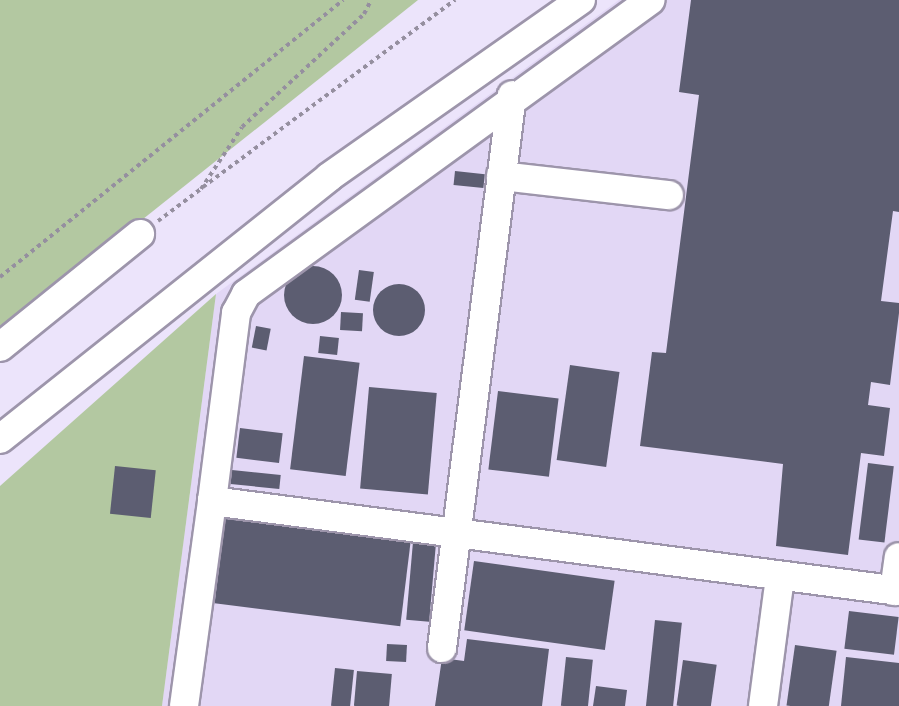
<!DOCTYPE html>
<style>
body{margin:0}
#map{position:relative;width:899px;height:706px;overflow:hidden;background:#ece4fb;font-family:Roboto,sans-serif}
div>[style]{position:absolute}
.built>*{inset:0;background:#e2d7f5}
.green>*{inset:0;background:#b3c8a1}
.building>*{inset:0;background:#5c5d71;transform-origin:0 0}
.round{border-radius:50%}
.path>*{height:4px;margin-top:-2px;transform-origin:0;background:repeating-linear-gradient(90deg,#958f9f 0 4px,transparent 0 8px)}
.roads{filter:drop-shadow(2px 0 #9d95ab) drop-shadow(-2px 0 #9d95ab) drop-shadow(0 2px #9d95ab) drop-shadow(0 -2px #9d95ab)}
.minor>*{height:28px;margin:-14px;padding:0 14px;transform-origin:14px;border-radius:14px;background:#fff}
span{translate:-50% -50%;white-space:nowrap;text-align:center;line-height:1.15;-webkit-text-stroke:8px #ece4fb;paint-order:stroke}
</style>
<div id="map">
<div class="built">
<i style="clip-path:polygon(619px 0,899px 0,899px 706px,162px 706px,216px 294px)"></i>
</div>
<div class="green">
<i style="clip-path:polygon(0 0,418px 0,0 333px)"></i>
<i style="clip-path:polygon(216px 294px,162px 706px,0 706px,0 486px)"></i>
</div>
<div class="building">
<i style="clip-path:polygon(691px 0,899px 0,899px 212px,893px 211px,881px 301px,899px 303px,899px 313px,890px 385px,871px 382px,868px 405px,890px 408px,884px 456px,861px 453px,848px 555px,776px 546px,783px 464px,640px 446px,652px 352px,666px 353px,699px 95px,679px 92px)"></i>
<i style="left:455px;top:171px;width:30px;height:14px;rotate:6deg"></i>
<i class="round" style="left:284px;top:266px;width:58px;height:58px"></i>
<i style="left:359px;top:270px;width:15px;height:30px;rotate:8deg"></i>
<i class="round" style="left:373px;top:284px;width:52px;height:52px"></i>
<i style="left:341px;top:312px;width:22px;height:18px;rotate:3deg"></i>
<i style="left:256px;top:326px;width:15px;height:22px;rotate:11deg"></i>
<i style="left:320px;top:336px;width:19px;height:17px;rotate:6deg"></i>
<i style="left:304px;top:356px;width:56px;height:114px;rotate:7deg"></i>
<i style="left:570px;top:365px;width:50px;height:96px;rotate:8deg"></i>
<i style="left:369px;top:387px;width:68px;height:102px;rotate:5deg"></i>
<i style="left:498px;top:391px;width:61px;height:79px;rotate:7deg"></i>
<i style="left:240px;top:428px;width:43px;height:30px;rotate:7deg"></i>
<i style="left:868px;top:463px;width:26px;height:77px;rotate:7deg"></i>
<i style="left:115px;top:466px;width:41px;height:48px;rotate:6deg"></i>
<i style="left:232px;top:470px;width:49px;height:14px;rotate:6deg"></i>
<i style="left:225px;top:519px;width:187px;height:85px;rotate:7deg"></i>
<i style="left:413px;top:542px;width:23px;height:78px;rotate:5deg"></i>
<i style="left:474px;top:561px;width:142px;height:70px;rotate:8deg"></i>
<i style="left:849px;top:611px;width:50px;height:38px;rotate:7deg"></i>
<i style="left:655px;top:620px;width:27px;height:87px;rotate:6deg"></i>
<i style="clip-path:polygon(467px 639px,549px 649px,542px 706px,435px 706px,442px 658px,464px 661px)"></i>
<i style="left:387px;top:644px;width:20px;height:17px;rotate:3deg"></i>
<i style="left:795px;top:645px;width:42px;height:61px;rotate:8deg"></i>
<i style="left:566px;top:657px;width:27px;height:49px;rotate:6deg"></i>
<i style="clip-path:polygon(846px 657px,899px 663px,899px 706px,841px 706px)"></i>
<i style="left:683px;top:660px;width:34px;height:46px;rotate:8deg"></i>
<i style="left:335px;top:668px;width:19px;height:38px;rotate:6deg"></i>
<i style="left:357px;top:671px;width:35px;height:35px;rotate:5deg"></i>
<i style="clip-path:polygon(596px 686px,627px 690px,625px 706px,593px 706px)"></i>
</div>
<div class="path">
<i style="left:203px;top:187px;width:314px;rotate:-36.6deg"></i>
<i style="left:158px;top:221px;width:54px;rotate:-36.7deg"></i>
<i style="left:201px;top:189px;width:74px;rotate:-56.5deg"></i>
<i style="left:242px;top:127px;width:166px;rotate:-42.8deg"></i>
<i style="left:364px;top:14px;width:16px;rotate:-63deg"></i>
<i style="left:0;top:277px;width:441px;rotate:-38.9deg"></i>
</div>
<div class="roads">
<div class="minor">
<i style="left:501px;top:176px;width:169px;rotate:6.5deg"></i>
<i style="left:0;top:347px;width:180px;rotate:-38.9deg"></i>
<i style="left:0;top:439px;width:421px;rotate:-38.5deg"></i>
<i style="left:329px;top:177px;width:308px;rotate:-35.1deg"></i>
<i style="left:212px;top:501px;width:190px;rotate:-82.7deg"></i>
<i style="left:236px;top:313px;width:21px;rotate:-62deg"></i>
<i style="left:246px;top:294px;width:500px;rotate:-36deg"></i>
<i style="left:894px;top:591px;width:34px;rotate:-82deg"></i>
<i style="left:442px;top:648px;width:557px;rotate:-82.79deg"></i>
<i style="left:184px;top:706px;width:207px;rotate:-82.2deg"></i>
<i style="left:212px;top:501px;width:693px;rotate:7.46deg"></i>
<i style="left:763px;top:706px;width:130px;rotate:-82.5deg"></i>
</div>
</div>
</div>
